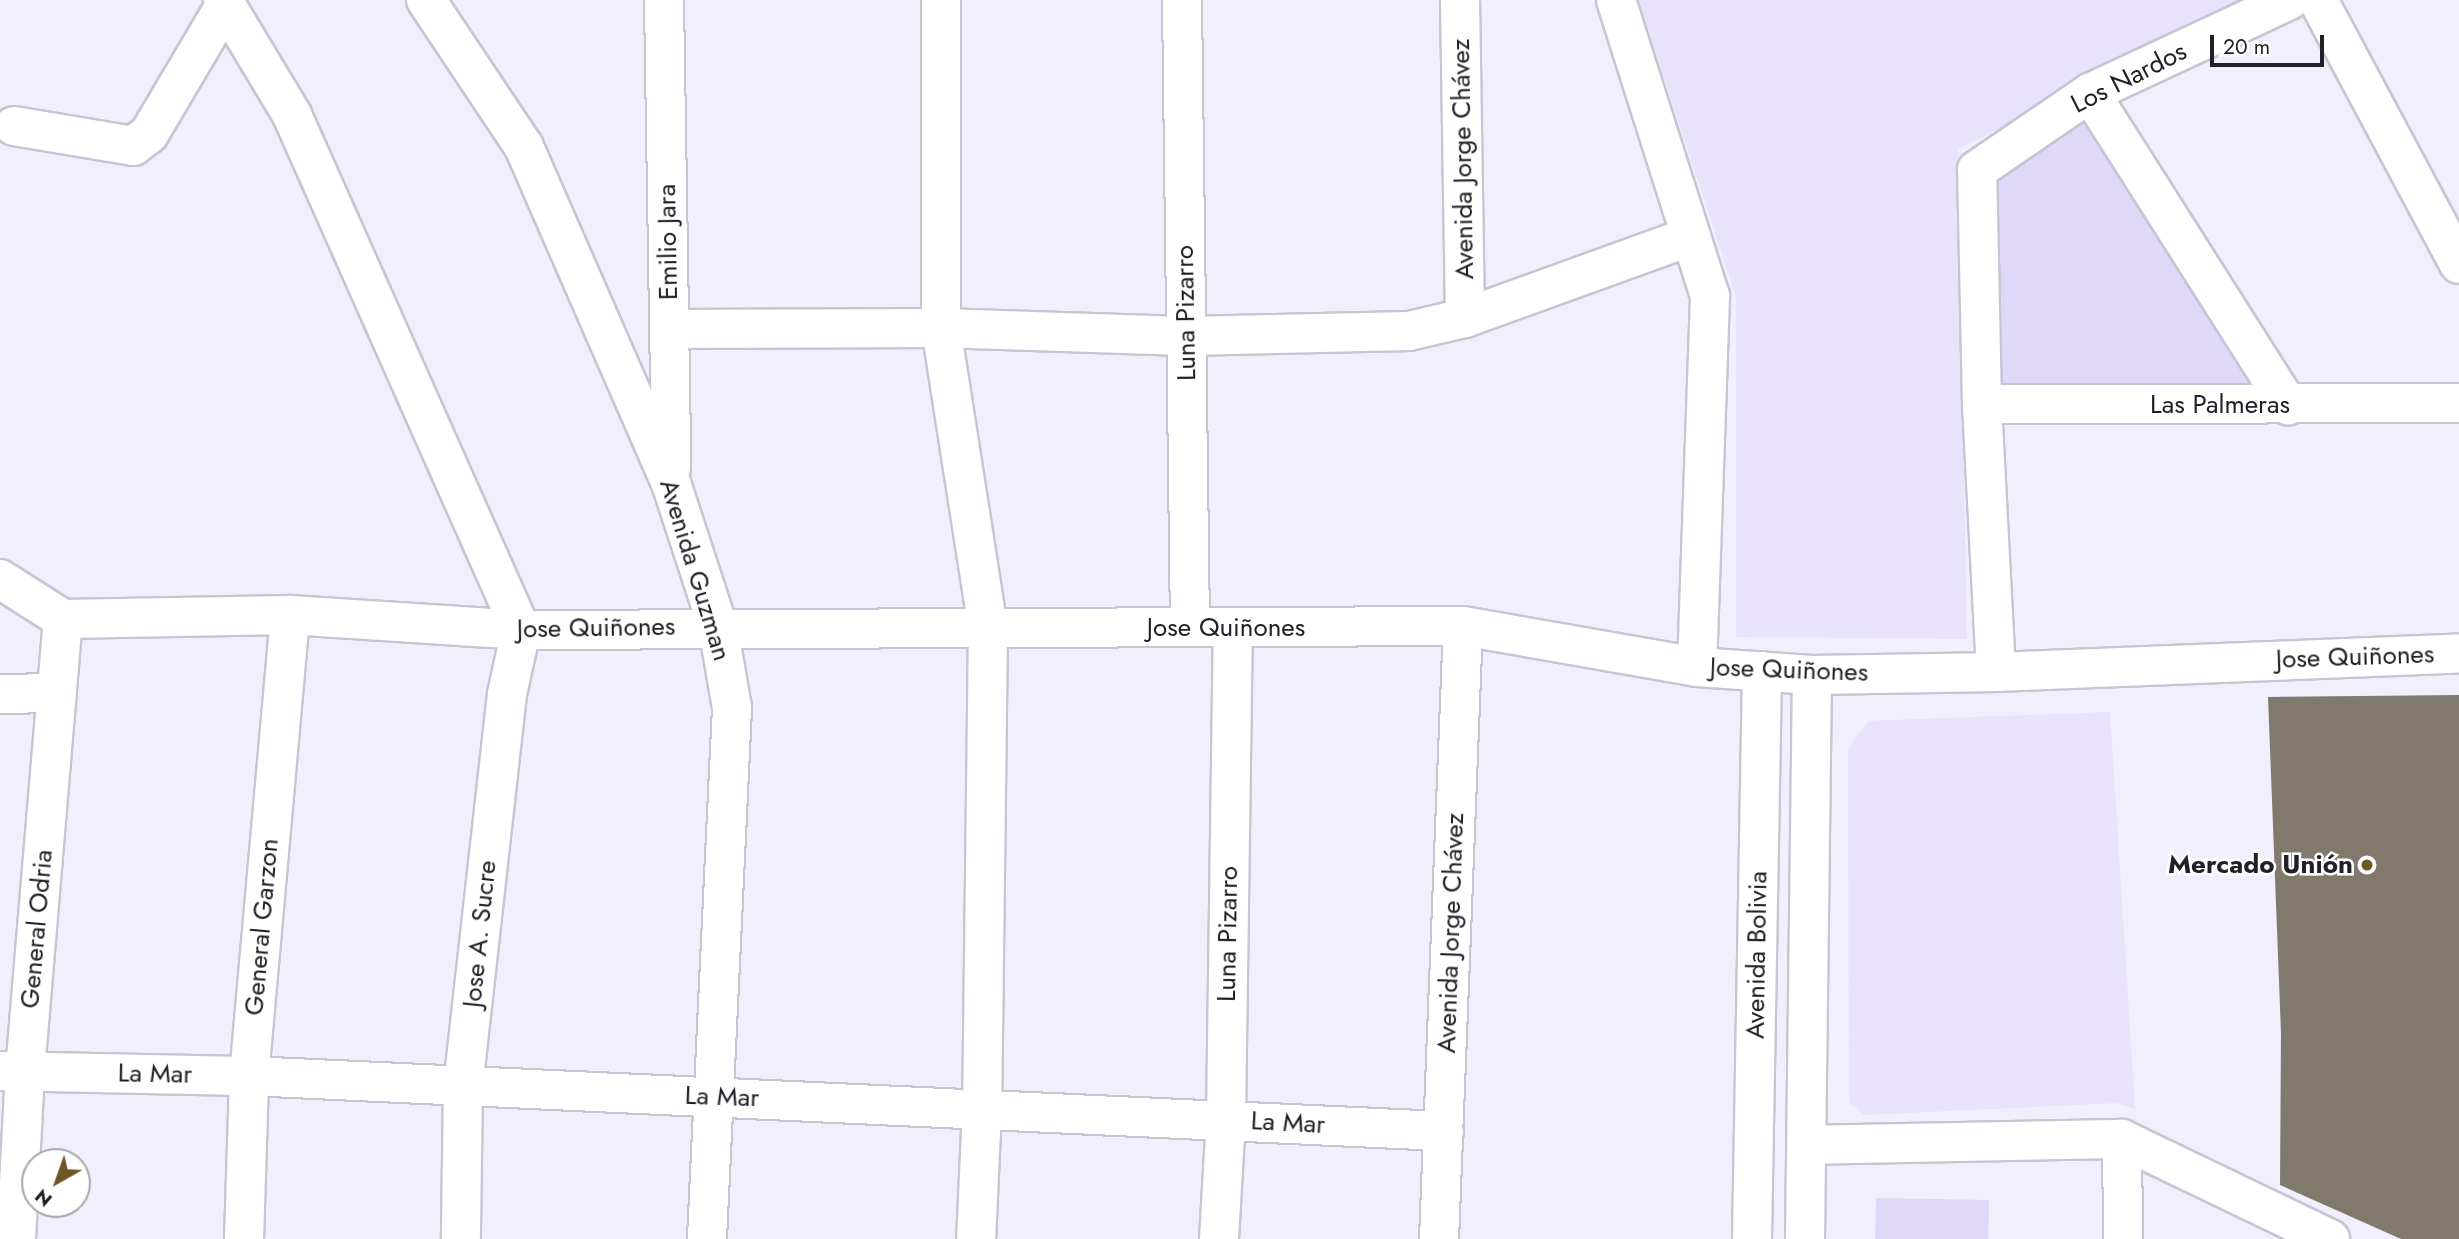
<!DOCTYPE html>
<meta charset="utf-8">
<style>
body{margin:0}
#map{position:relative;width:2459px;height:1239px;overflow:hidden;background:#f1eefe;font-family:Jost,sans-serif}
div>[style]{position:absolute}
.built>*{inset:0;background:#e8e2fa}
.green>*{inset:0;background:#dfd8f8;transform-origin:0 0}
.building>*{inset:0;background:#817a6c}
.roads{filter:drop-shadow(2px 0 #c7c4d4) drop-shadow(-2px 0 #c7c4d4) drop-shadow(0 2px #c7c4d4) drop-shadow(0 -2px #c7c4d4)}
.minor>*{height:38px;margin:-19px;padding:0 19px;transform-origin:19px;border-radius:19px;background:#fff}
.dots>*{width:19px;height:19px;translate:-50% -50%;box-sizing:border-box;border:4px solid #fff;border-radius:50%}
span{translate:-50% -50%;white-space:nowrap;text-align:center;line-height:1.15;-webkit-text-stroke:5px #fff;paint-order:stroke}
.street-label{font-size:26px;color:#222026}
.poi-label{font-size:26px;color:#222026;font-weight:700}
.right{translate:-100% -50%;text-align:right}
.north{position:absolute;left:21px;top:1148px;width:70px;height:70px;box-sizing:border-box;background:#fff;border:2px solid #a7a6a8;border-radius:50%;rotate:220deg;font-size:19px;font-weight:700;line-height:28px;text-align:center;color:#222026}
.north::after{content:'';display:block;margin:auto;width:24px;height:32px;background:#6d5626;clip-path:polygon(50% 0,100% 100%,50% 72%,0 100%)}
.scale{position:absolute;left:2210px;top:35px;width:114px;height:32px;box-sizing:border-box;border:4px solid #222026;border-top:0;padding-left:9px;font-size:21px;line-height:24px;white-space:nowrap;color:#222026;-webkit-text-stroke:5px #fff;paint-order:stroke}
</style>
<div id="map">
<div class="built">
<i style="clip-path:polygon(1638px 0,2260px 0,1958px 149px,1967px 639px,1736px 637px,1736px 296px)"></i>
<i style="clip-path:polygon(2110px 712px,2135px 1109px,2117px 1103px,1864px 1115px,1849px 1102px,1848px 749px,1868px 721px)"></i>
</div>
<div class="green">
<i style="clip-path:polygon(2084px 115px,2262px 390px,1999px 390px,1991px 181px)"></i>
<i style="left:1876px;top:1198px;width:113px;height:41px;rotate:1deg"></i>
</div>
<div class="building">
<i style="clip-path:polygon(2459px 695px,2459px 1239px,2401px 1239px,2280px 1185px,2281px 1033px,2268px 697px)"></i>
</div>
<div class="roads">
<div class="minor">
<i style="left:223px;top:0;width:134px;rotate:59deg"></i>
<i style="left:292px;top:115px;width:564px;rotate:66.03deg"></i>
<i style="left:521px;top:630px;width:66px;rotate:102.3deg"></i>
<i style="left:507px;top:694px;width:395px;rotate:96.4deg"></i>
<i style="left:463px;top:1087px;width:152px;rotate:90.8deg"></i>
<i style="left:426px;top:0;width:177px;rotate:56.3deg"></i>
<i style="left:524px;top:147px;width:367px;rotate:66.4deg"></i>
<i style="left:671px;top:483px;width:151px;rotate:71.9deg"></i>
<i style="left:718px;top:627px;width:82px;rotate:80.2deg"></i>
<i style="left:732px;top:708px;width:532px;rotate:92.7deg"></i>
<i style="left:664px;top:0;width:467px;rotate:89.1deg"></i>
<i style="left:941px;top:0;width:328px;rotate:90deg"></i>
<i style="left:941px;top:328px;width:304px;rotate:81.1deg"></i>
<i style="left:988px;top:628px;width:481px;rotate:90.7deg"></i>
<i style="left:982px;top:1109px;width:130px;rotate:92.6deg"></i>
<i style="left:1182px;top:0;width:627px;rotate:89.27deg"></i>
<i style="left:1460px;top:0;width:318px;rotate:89.1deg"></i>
<i style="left:1616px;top:0;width:311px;rotate:72.4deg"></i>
<i style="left:1710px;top:296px;width:371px;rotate:92deg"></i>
<i style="left:2318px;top:0;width:299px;rotate:61.9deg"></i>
<i style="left:2090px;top:93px;width:370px;rotate:57.6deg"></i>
<i style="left:14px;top:126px;width:121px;rotate:9.5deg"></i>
<i style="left:133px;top:146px;width:20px;rotate:-37deg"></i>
<i style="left:149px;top:134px;width:147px;rotate:-59.4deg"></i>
<i style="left:669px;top:329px;width:272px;rotate:-0.2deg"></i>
<i style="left:941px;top:328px;width:245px;rotate:1.9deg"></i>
<i style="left:1186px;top:336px;width:223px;rotate:-1.3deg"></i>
<i style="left:1409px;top:331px;width:57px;rotate:-13.1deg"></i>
<i style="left:1465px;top:318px;width:240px;rotate:-19.9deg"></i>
<i style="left:1982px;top:404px;width:477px;rotate:-0.1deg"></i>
<i style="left:0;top:579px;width:75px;rotate:32.4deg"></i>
<i style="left:63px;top:619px;width:227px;rotate:-1deg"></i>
<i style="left:290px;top:615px;width:231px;rotate:3.7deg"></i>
<i style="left:521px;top:630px;width:942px;rotate:-0.24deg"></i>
<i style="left:1463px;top:626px;width:238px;rotate:9.9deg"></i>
<i style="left:1697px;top:667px;width:115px;rotate:4deg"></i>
<i style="left:1812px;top:675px;width:184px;rotate:-0.9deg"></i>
<i style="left:1996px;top:672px;width:463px;rotate:-2.3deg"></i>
<i style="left:1996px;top:672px;width:268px;rotate:-93deg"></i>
<i style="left:1982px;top:404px;width:234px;rotate:-91.2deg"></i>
<i style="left:1977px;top:170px;width:137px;rotate:-34.3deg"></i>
<i style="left:2090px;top:93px;width:220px;rotate:-25deg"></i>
<i style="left:0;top:694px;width:57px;rotate:-1deg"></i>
<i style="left:0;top:1071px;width:249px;rotate:1.2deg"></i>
<i style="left:249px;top:1076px;width:1196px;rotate:2.64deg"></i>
<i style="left:2122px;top:1139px;width:100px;rotate:89.4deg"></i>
<i style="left:1807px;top:1145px;width:315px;rotate:-1.1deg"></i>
<i style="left:2122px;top:1139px;width:231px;rotate:25.7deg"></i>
<i style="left:16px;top:1239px;width:168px;rotate:-86.9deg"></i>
<i style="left:25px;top:1071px;width:454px;rotate:-85.2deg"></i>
<i style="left:244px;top:1239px;width:163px;rotate:-88.2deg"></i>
<i style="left:249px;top:1076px;width:463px;rotate:-84.9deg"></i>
<i style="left:1219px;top:1239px;width:120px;rotate:-86.7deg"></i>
<i style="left:1226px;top:1119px;width:490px;rotate:-89.2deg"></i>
<i style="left:1439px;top:1239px;width:613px;rotate:-87.76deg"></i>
<i style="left:1752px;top:1239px;width:568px;rotate:-88.99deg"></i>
<i style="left:1805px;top:1239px;width:564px;rotate:-89.29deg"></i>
</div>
</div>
<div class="dots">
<i style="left:2367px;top:865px;background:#6d5626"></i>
</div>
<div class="street-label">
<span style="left:2129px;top:78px;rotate:-27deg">Los Nardos</span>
<span style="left:1463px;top:159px;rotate:-91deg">Avenida Jorge Chávez</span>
<span style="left:668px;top:242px;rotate:-91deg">Emilio Jara</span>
<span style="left:1186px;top:313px;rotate:-91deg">Luna Pizarro</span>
<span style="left:2220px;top:405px">Las Palmeras</span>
<span style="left:695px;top:570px;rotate:73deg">Avenida Guzman</span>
<span style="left:596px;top:628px;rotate:-1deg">Jose Quiñones</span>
<span style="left:1226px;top:628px">Jose Quiñones</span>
<span style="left:2355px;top:657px;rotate:-2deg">Jose Quiñones</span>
<span style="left:1789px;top:670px;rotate:2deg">Jose Quiñones</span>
<span style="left:262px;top:927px;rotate:-85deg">General Garzon</span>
<span style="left:37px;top:929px;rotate:-85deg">General Odria</span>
<span style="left:1451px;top:933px;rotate:-88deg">Avenida Jorge Chávez</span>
<span style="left:480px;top:934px;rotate:-84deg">Jose A. Sucre</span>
<span style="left:1228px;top:934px;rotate:-89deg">Luna Pizarro</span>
<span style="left:1757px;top:955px;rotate:-89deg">Avenida Bolivia</span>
<span style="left:155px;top:1074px;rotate:1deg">La Mar</span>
<span style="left:722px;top:1097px;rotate:2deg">La Mar</span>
<span style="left:1288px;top:1123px;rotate:3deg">La Mar</span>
</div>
<div class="poi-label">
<span class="right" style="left:2353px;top:865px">Mercado Unión</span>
</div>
<div class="north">N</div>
<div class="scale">20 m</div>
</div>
